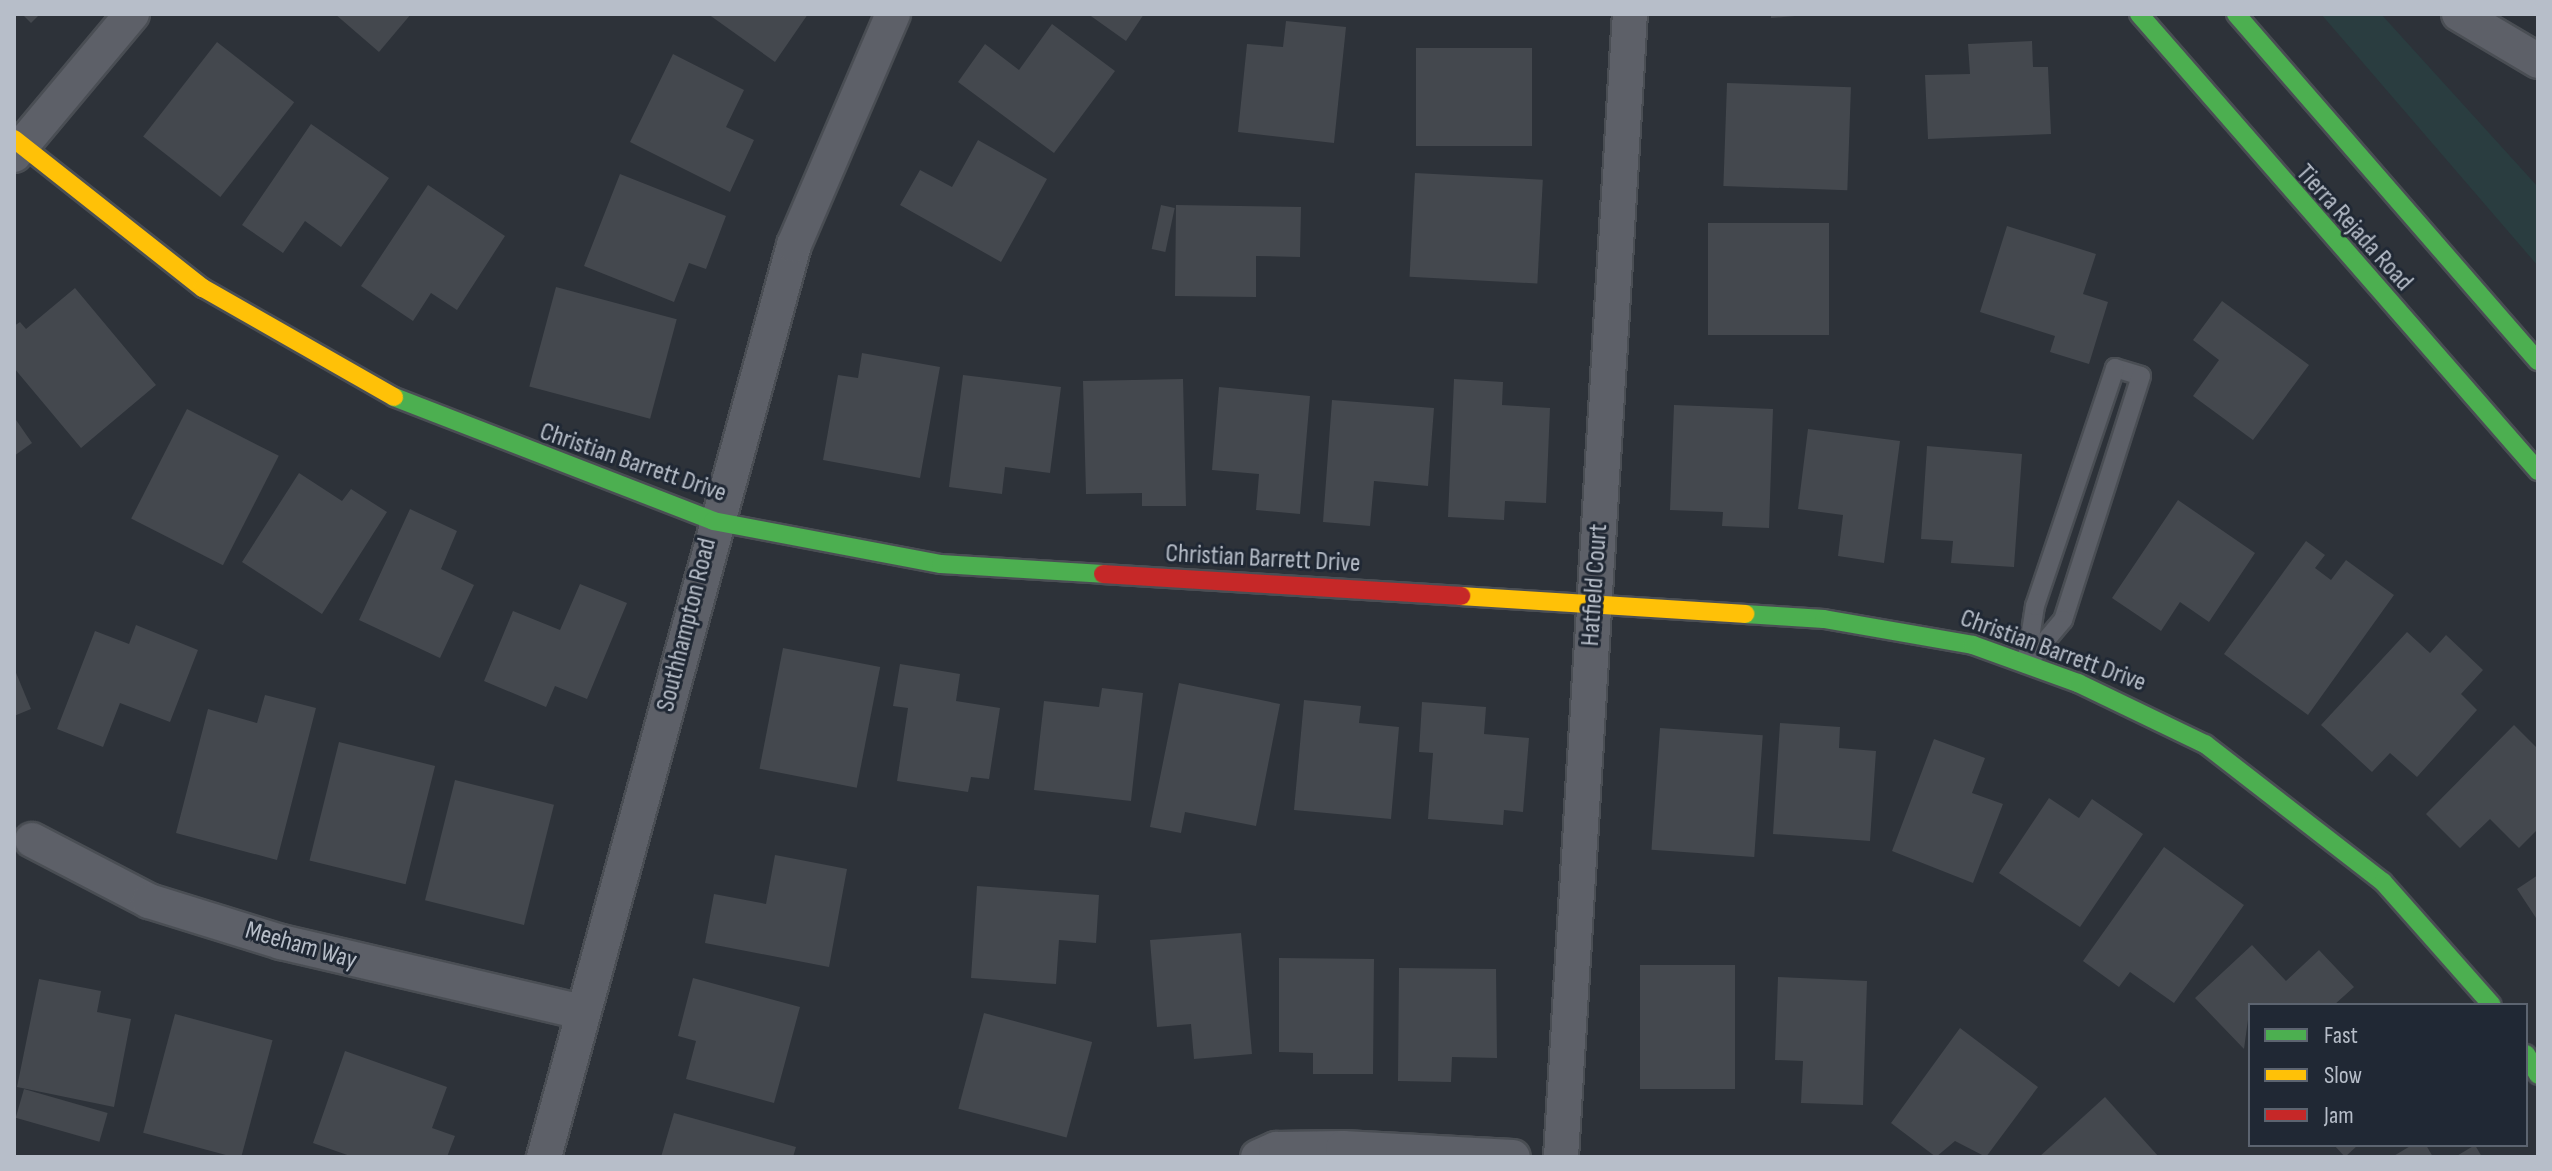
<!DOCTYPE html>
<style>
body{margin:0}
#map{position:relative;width:2552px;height:1171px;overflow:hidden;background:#2d3239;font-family:"Sofia Sans Condensed",sans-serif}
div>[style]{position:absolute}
.green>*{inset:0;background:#2a3d40}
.building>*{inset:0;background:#44484e;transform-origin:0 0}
.roads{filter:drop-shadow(2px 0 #4a4e54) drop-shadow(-2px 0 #4a4e54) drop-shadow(0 2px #4a4e54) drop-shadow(0 -2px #4a4e54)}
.lane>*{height:18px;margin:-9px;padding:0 9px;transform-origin:9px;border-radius:9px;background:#5d6068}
.street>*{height:34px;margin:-17px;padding:0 17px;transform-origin:17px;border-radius:17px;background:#5d6068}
.fast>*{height:18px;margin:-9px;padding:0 9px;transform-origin:9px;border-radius:9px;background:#4caf50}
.slow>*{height:18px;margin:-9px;padding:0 9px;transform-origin:9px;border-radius:9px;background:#ffc107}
.jam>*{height:18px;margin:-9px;padding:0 9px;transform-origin:9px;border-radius:9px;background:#c62828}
span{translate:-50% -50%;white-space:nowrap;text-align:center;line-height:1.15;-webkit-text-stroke:6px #202834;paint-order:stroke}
.street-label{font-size:26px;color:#b7bec9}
.frame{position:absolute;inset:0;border:16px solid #b7bec9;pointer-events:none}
.legend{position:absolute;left:2248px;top:1003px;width:280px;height:144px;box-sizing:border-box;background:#202834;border:2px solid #5c6470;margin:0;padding:10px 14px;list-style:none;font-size:24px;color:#b7bec9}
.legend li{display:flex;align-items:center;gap:16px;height:40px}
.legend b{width:40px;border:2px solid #5c6470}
</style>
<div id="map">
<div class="green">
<i style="clip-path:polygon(2321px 14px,2381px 14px,2538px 187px,2538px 266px)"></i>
</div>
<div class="building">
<i style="clip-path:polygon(22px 14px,40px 14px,31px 23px)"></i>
<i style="clip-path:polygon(335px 14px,411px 14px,379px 52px)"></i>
<i style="clip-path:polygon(708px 14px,808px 14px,775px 62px)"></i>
<i style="clip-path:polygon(1088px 14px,1144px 14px,1126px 41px)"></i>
<i style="clip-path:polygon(1771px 14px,1795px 14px,1795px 16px,1771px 18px)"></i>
<i style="clip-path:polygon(1286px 21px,1346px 27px,1334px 143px,1238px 132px,1247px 44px,1283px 47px)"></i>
<i style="clip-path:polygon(1052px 24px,1115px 71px,1054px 153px,958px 82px,985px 44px,1019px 70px)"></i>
<i style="clip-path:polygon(2032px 41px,2033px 67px,2048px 67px,2051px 134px,1928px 139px,1925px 75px,1970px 74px,1968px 44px)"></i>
<i style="left:217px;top:42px;width:98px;height:120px;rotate:38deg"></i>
<i style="left:1416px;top:48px;width:116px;height:98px"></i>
<i style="clip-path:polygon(673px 54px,744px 90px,726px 127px,754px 140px,730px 192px,630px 142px)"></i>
<i style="left:1727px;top:83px;width:124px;height:103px;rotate:2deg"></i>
<i style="clip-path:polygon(311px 124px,389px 178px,341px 247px,305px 221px,283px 253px,242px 225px)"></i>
<i style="clip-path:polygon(978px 140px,1047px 179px,1001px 262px,900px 205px,920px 170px,952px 187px)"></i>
<i style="left:1415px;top:173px;width:128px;height:104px;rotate:3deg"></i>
<i style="clip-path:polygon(620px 174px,726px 216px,706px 269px,689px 263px,674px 302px,584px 266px)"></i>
<i style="clip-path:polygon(428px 185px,505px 236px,457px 310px,431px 293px,413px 321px,361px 286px)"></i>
<i style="left:1161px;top:205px;width:14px;height:45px;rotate:12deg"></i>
<i style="clip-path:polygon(1176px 205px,1301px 207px,1300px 257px,1256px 256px,1256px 297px,1175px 296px)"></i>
<i style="left:1708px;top:223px;width:121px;height:112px"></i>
<i style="clip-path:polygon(2007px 226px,2096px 254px,2083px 294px,2108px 302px,2089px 364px,2050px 352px,2055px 336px,1980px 312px)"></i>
<i style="left:556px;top:287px;width:125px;height:103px;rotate:15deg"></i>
<i style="clip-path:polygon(75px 288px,156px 385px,81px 448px,14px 368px,14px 326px,20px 322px,26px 329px)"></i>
<i style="clip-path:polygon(2222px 301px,2309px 365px,2253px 440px,2193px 396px,2219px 360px,2193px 340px)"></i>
<i style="clip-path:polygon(862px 353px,940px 367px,920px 478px,823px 460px,838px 375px,858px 378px)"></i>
<i style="clip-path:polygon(963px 375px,1061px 387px,1050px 473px,1005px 467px,1002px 494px,949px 487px)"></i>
<i style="clip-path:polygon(1183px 379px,1186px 506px,1142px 506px,1142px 493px,1086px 494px,1083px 381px)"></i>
<i style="clip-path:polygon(1454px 379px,1503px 382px,1502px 405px,1550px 408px,1546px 503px,1505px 501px,1504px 520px,1448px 517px)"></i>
<i style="clip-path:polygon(1219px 387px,1310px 396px,1300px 514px,1256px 510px,1259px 474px,1212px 470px)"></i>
<i style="clip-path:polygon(1332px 400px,1434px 408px,1428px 486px,1374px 481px,1370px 526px,1323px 522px)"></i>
<i style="clip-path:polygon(1674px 405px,1773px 409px,1769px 528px,1722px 526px,1723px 512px,1670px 510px)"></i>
<i style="left:187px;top:409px;width:103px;height:123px;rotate:27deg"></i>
<i style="clip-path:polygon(14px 417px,32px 443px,14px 456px)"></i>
<i style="clip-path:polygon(1808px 429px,1900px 441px,1884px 563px,1838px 556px,1843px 515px,1798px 509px)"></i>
<i style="clip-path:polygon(1927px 446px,2022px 454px,2014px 567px,1951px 563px,1953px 541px,1921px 539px)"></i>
<i style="clip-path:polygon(299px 473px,342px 501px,351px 489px,387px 512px,322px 614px,242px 562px)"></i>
<i style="clip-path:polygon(2178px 500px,2255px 553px,2209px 622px,2180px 602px,2161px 631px,2112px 598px)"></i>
<i style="clip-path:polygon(410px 509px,457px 531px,441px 569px,474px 585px,440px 658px,359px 620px)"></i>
<i style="clip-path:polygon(2306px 541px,2325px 555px,2315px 568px,2331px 580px,2346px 560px,2394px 595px,2308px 715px,2224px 654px)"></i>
<i style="clip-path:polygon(580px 584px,627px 603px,587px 699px,555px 686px,546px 707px,484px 681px,513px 611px,560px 630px)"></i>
<i style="clip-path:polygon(136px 625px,198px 650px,170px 722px,120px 703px,103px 747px,57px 729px,95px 631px,129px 644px)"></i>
<i style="clip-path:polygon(2407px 632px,2430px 653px,2446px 635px,2483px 670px,2461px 694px,2477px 710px,2417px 777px,2390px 753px,2372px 772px,2321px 725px)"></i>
<i style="left:783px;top:648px;width:99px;height:123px;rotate:11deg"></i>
<i style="clip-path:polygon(900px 664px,960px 674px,956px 701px,1000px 708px,989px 779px,971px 777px,968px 792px,897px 781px,908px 708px,893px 706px)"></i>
<i style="clip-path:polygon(14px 668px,31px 709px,14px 716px)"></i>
<i style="clip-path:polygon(1179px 683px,1280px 704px,1256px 826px,1185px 812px,1181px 833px,1150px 827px)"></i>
<i style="clip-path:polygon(1102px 688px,1143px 693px,1131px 801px,1034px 790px,1044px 701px,1099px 707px)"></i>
<i style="clip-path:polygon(265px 695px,316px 708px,277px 860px,176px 833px,208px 709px,257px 723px)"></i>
<i style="clip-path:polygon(1304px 700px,1361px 706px,1359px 723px,1399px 727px,1391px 819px,1294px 810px)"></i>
<i style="clip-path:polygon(1422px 702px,1486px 707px,1484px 734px,1529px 738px,1523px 812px,1504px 810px,1503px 825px,1428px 819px,1433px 753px,1419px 752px)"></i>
<i style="clip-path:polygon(1780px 723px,1840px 727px,1839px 748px,1876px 751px,1870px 841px,1773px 834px)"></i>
<i style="clip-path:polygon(2514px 725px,2538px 749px,2538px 829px,2519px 848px,2490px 819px,2460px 848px,2426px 814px)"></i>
<i style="left:1660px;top:728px;width:103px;height:122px;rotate:4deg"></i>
<i style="clip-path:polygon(1934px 739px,1985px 758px,1972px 793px,2003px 804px,1973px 883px,1892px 851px)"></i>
<i style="left:339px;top:742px;width:99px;height:122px;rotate:14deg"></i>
<i style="left:455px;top:780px;width:102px;height:124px;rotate:14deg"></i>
<i style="clip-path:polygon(2049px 798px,2079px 818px,2092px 799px,2143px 834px,2080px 927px,1999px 873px)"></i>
<i style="clip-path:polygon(2164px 847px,2244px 905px,2174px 1003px,2130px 972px,2119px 987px,2083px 961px)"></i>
<i style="clip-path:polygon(775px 855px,847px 869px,829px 967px,705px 943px,714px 894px,766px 904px)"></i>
<i style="clip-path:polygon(2538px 875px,2538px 921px,2517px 889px)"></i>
<i style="clip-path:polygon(977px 886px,1099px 895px,1096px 943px,1059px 940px,1056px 984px,971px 978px)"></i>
<i style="clip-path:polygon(1241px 933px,1252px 1054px,1194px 1059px,1191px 1024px,1157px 1027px,1150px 940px)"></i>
<i style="clip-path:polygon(2252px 945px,2286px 981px,2319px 950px,2354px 987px,2334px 1005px,2250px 1005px,2244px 1049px,2195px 998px)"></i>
<i style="clip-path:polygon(1279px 958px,1374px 959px,1373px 1074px,1313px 1074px,1313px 1053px,1279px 1052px)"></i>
<i style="left:1735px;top:965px;width:124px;height:95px;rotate:90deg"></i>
<i style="clip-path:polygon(1399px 968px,1496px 969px,1497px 1058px,1452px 1057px,1451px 1082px,1398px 1081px)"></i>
<i style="clip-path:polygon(1778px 977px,1867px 981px,1863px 1105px,1801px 1103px,1803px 1061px,1775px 1060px)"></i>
<i style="clip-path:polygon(693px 978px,800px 1007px,774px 1103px,686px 1079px,696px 1041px,678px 1036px)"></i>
<i style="clip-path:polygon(39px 979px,101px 991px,97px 1012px,131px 1019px,114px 1107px,17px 1087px)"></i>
<i style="left:984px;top:1013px;width:112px;height:99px;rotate:15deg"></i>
<i style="left:175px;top:1014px;width:101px;height:123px;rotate:15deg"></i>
<i style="clip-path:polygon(1960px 1028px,2038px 1087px,1986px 1157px,1955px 1141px,1936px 1157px,1891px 1123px)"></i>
<i style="clip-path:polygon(345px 1051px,447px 1087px,432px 1128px,455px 1136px,447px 1157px,353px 1157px,313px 1143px)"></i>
<i style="left:24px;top:1089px;width:87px;height:30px;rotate:16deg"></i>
<i style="clip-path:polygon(2105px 1097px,2159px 1157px,2039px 1157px)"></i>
<i style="clip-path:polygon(674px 1113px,796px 1147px,793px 1157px,661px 1157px)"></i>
<i style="clip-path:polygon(2334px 1145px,2358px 1145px,2345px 1157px)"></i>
<i style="clip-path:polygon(2412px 1145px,2426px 1145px,2433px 1157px,2392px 1157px)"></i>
<i style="clip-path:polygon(2475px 1145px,2482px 1157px,2455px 1157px)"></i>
</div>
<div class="roads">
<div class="lane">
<i style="left:2115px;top:368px;width:27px;rotate:17deg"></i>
<i style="left:2141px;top:376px;width:256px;rotate:107.7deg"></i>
<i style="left:2063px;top:620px;width:57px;rotate:130.1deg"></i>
<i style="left:2026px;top:664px;width:59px;rotate:-81.2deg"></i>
<i style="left:2035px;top:606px;width:251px;rotate:-71.4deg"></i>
</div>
<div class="street">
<i style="left:2459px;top:14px;width:92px;rotate:30.7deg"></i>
<i style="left:14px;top:155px;width:184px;rotate:-50.1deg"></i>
<i style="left:32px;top:840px;width:132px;rotate:27.5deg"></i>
<i style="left:149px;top:901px;width:138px;rotate:17.3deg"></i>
<i style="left:281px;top:942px;width:310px;rotate:13.1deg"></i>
<i style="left:544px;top:1157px;width:946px;rotate:-74.67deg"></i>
<i style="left:794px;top:245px;width:251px;rotate:-66.8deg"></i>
<i style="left:1258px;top:1157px;width:20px;rotate:-24deg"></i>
<i style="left:1276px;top:1149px;width:67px;rotate:-0.9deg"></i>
<i style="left:1343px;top:1148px;width:170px;rotate:3deg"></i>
<i style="left:1561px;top:1157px;width:1145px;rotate:-86.55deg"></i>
</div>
<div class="fast">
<i style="left:2139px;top:14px;width:607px;rotate:48.88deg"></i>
<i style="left:2236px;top:14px;width:460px;rotate:49deg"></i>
<i style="left:394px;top:397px;width:342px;rotate:21.2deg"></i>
<i style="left:713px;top:521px;width:232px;rotate:10.7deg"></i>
<i style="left:941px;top:564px;width:162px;rotate:3.5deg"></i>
<i style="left:1745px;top:614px;width:79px;rotate:3.6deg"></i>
<i style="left:1824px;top:619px;width:151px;rotate:9.9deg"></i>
<i style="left:1973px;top:645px;width:112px;rotate:19.9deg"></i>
<i style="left:2078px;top:683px;width:141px;rotate:25.7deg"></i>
<i style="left:2205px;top:744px;width:225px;rotate:37.8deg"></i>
<i style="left:2383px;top:882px;width:164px;rotate:48.5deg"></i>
<i style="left:2526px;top:1054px;width:24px;rotate:60deg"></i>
</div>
<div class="slow">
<i style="left:14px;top:139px;width:241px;rotate:38.3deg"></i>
<i style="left:203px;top:288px;width:220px;rotate:29.7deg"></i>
<i style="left:1461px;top:596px;width:285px;rotate:3.6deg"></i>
</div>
<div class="jam">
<i style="left:1103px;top:574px;width:359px;rotate:3.5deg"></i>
</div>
</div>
<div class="street-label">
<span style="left:2354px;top:228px;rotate:48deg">Tierra Rejada Road</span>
<span style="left:633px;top:463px;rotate:19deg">Christian Barrett Drive</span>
<span style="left:1263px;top:559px;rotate:3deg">Christian Barrett Drive</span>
<span style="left:1595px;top:585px;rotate:-86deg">Hatfield Court</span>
<span style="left:687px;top:625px;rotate:-76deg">Southhampton Road</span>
<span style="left:2053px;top:651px;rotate:20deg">Christian Barrett Drive</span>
<span style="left:301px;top:946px;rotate:16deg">Meeham Way</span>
</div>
<div class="frame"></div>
<ul class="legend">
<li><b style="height:10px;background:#4caf50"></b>Fast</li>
<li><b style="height:10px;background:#ffc107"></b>Slow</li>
<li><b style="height:10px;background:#c62828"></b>Jam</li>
</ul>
</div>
